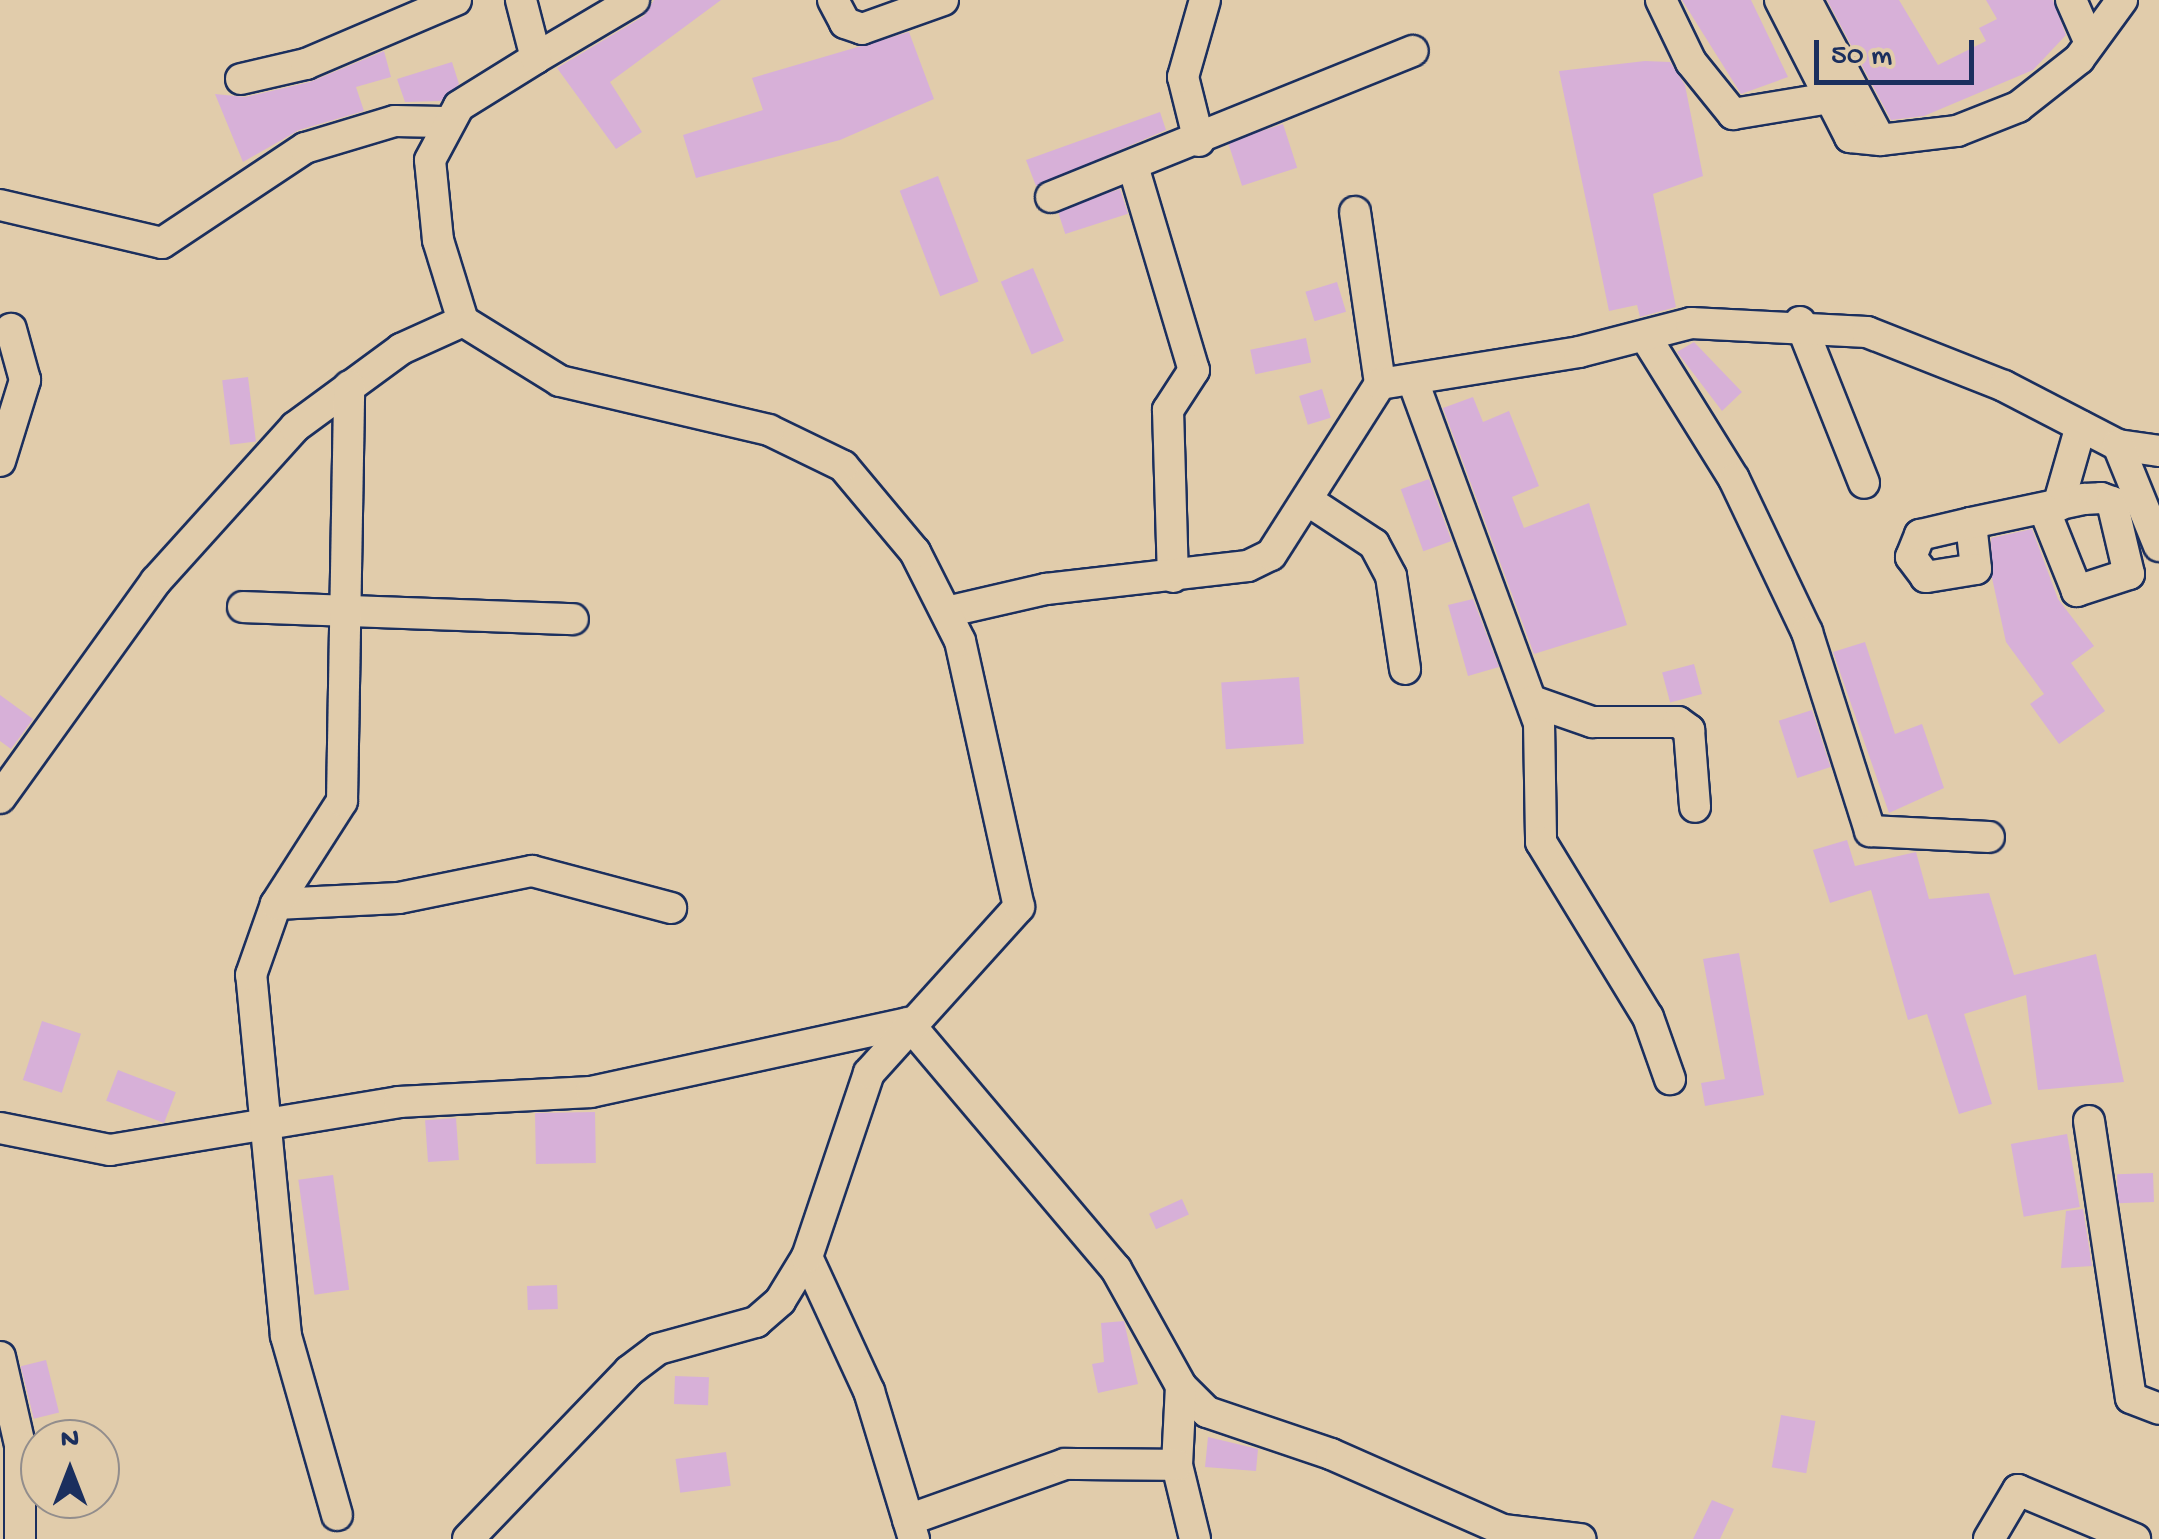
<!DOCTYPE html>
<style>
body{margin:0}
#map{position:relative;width:2159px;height:1539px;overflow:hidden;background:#e1ccab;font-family:"Gochi Hand",sans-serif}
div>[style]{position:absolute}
.building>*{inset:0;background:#d7b0d8;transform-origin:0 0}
.roads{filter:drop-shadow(2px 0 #1b2f5e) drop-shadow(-2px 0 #1b2f5e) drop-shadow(0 2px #1b2f5e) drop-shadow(0 -2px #1b2f5e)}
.minor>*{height:30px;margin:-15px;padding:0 15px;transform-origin:15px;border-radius:15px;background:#e1ccab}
span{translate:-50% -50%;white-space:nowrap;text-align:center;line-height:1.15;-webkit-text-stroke:8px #e1ccab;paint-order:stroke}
.north{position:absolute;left:20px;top:1419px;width:100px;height:100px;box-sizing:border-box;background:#e1ccab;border:2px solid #928d8c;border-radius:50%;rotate:0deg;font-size:28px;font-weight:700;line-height:40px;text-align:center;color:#1b2f5e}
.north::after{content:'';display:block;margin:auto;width:35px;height:45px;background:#1b2f5e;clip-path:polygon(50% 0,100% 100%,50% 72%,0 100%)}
.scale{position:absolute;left:1814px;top:40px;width:160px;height:45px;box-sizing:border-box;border:5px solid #1b2f5e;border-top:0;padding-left:12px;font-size:30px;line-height:35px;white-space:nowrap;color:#1b2f5e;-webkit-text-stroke:8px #e1ccab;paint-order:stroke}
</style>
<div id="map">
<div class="building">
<i style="clip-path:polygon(654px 0,721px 0,610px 82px,642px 132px,616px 149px,557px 68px,644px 16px)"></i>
<i style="clip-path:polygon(1682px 0,1751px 0,1788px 77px,1741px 94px)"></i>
<i style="clip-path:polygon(1827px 0,1899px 0,1938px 65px,1986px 41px,1979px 28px,1997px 19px,1986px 0,2053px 0,2066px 35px,2033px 70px,1924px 116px,1891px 120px)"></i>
<i style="clip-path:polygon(909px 32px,934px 99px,840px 140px,696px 178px,683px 135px,763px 110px,752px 78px)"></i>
<i style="clip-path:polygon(384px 51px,391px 77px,356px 87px,364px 111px,299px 130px,243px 162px,215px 94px,245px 97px,310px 82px)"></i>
<i style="clip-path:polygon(1645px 61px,1670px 62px,1685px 85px,1703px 176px,1653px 194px,1676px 307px,1640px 317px,1637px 305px,1609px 311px,1559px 71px)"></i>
<i style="clip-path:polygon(452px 62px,459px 84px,441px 101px,405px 102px,397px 79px)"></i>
<i style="clip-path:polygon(1160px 112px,1166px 130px,1036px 186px,1026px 160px)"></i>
<i style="left:1283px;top:124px;width:46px;height:58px;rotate:72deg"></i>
<i style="left:938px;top:176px;width:113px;height:41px;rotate:69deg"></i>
<i style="left:1120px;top:189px;width:26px;height:66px;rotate:72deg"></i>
<i style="left:1033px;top:268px;width:79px;height:35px;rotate:67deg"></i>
<i style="left:1337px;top:282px;width:31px;height:33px;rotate:73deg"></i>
<i style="left:1306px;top:338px;width:25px;height:57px;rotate:78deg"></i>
<i style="clip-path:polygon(1694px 342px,1742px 392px,1722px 411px,1677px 352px)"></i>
<i style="left:248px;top:377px;width:65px;height:26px;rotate:83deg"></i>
<i style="left:1322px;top:389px;width:30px;height:24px;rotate:73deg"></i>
<i style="clip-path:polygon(1473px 397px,1483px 422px,1509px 411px,1539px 486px,1512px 497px,1524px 528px,1589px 503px,1627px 625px,1534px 654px,1443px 408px)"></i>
<i style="left:1429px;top:479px;width:66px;height:30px;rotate:70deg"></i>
<i style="clip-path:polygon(2032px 529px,2058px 599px,2094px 646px,2071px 663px,2105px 711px,2059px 744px,2030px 704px,2044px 694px,2006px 642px,1992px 578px,1991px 538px)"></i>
<i style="clip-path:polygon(1473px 599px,1499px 667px,1468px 676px,1448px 605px)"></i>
<i style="clip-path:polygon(1865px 642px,1895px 734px,1922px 724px,1944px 788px,1889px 813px,1833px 652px)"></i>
<i style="left:1694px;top:664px;width:31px;height:33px;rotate:75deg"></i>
<i style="left:1299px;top:677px;width:67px;height:78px;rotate:86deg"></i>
<i style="clip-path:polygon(0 695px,33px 719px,11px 749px,0 741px)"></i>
<i style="left:1812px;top:710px;width:60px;height:35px;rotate:72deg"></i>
<i style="clip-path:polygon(1847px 840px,1855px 866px,1916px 852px,1929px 899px,1989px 893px,2014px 975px,2096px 954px,2124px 1082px,2038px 1090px,2026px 995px,1964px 1014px,1992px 1104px,1959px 1114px,1927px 1014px,1908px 1020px,1871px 890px,1830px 903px,1813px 850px)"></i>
<i style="clip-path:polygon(1739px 953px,1764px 1095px,1705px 1106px,1701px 1083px,1725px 1079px,1703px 959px)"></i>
<i style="left:42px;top:1021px;width:41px;height:62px;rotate:18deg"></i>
<i style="left:118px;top:1070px;width:62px;height:33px;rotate:21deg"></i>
<i style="left:595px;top:1112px;width:51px;height:60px;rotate:89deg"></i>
<i style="left:456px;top:1118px;width:42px;height:31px;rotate:86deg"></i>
<i style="left:2067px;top:1134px;width:74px;height:57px;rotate:80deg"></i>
<i style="left:2153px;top:1173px;width:29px;height:36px;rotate:88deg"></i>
<i style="left:333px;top:1175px;width:116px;height:35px;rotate:82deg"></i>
<i style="left:1182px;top:1199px;width:17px;height:36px;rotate:66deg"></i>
<i style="clip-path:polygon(2083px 1209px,2092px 1266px,2061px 1268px,2066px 1211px)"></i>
<i style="left:557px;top:1285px;width:24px;height:30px;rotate:88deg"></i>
<i style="clip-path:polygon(1124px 1321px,1138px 1384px,1098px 1393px,1092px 1364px,1104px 1362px,1101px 1323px)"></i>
<i style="left:46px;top:1360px;width:54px;height:26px;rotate:76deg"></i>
<i style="left:675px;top:1376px;width:34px;height:28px;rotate:2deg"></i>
<i style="left:1781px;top:1415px;width:35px;height:53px;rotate:10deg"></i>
<i style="clip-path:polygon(1208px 1437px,1258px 1449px,1256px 1471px,1205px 1467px)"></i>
<i style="left:726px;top:1452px;width:34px;height:51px;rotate:82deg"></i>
<i style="clip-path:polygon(1712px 1500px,1734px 1509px,1720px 1539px,1693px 1539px)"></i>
</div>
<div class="roads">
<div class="minor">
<i style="left:833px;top:0;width:26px;rotate:62deg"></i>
<i style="left:845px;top:23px;width:18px;rotate:19deg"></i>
<i style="left:862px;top:29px;width:86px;rotate:-19.7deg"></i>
<i style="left:1661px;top:0;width:69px;rotate:64.2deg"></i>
<i style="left:1691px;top:62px;width:67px;rotate:51.1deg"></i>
<i style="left:1733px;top:114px;width:98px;rotate:-9.4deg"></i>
<i style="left:1780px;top:0;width:154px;rotate:62.9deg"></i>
<i style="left:1850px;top:137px;width:30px;rotate:6deg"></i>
<i style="left:1806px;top:0;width:158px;rotate:62.1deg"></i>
<i style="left:1880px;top:140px;width:78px;rotate:-6.7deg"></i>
<i style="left:1957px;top:131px;width:66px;rotate:-21.5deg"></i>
<i style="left:2018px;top:107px;width:78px;rotate:-38.2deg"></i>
<i style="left:2079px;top:59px;width:73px;rotate:-53.9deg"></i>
<i style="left:2071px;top:0;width:47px;rotate:66.2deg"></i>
<i style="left:536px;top:58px;width:114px;rotate:-30.6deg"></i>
<i style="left:241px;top:79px;width:67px;rotate:-13deg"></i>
<i style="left:306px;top:64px;width:163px;rotate:-23.1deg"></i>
<i style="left:1199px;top:141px;width:66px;rotate:-104deg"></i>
<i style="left:1183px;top:77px;width:80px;rotate:-74.1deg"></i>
<i style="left:1133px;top:166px;width:213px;rotate:73.4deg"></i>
<i style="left:1194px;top:370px;width:48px;rotate:123deg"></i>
<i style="left:1168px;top:410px;width:167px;rotate:88.3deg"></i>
<i style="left:1051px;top:197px;width:390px;rotate:-22deg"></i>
<i style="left:0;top:205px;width:166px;rotate:13.2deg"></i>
<i style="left:162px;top:243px;width:172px;rotate:-33.6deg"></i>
<i style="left:305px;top:148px;width:94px;rotate:-16.7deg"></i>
<i style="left:395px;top:121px;width:48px;rotate:1.2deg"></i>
<i style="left:1355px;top:212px;width:174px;rotate:81.7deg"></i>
<i style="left:1800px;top:322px;width:173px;rotate:68.3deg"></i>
<i style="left:1645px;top:336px;width:168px;rotate:58.1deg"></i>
<i style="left:1734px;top:479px;width:170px;rotate:64.5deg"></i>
<i style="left:1807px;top:632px;width:209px;rotate:72.4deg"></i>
<i style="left:1870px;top:831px;width:119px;rotate:2.9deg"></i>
<i style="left:1413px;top:381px;width:364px;rotate:69.8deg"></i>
<i style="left:1539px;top:723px;width:119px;rotate:89deg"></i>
<i style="left:1541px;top:842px;width:205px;rotate:58.6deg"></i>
<i style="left:1648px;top:1017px;width:66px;rotate:70.5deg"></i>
<i style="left:2118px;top:445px;width:41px;rotate:8.3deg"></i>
<i style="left:0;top:461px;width:85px;rotate:-72.8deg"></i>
<i style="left:25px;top:380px;width:53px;rotate:-105.4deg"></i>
<i style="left:1307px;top:500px;width:80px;rotate:33.3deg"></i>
<i style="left:1374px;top:544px;width:36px;rotate:62deg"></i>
<i style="left:1391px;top:576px;width:94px;rotate:81.4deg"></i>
<i style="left:2058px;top:506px;width:83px;rotate:-74deg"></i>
<i style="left:1971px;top:523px;width:46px;rotate:83.8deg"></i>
<i style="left:1976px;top:569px;width:51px;rotate:170.9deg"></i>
<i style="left:1926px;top:577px;width:25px;rotate:-127deg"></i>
<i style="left:1911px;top:557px;width:24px;rotate:-68deg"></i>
<i style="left:1920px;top:535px;width:52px;rotate:-13.2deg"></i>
<i style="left:1971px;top:523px;width:116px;rotate:-12deg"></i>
<i style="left:2084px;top:499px;width:17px;rotate:-3deg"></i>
<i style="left:2101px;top:498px;width:12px;rotate:20deg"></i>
<i style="left:2112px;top:502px;width:74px;rotate:76.7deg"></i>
<i style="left:2129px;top:574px;width:55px;rotate:161.9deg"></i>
<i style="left:2077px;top:591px;width:88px;rotate:-111.9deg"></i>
<i style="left:243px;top:607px;width:330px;rotate:2.1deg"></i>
<i style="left:946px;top:612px;width:103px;rotate:-13deg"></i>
<i style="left:1046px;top:589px;width:203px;rotate:-6.5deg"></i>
<i style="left:1248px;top:566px;width:25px;rotate:-26deg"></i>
<i style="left:1271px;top:555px;width:203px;rotate:-57.5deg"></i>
<i style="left:1380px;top:384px;width:202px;rotate:-9.1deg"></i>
<i style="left:1579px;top:352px;width:116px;rotate:-14.5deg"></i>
<i style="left:1691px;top:323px;width:176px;rotate:2.9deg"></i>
<i style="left:1867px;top:332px;width:147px;rotate:21.5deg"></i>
<i style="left:2004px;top:386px;width:128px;rotate:27.4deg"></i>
<i style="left:2118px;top:445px;width:109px;rotate:67.9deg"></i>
<i style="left:1532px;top:701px;width:64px;rotate:19.3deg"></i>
<i style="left:1592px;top:722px;width:86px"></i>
<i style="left:1678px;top:722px;width:14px;rotate:36deg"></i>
<i style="left:1689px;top:730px;width:77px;rotate:85.5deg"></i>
<i style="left:0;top:798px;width:267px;rotate:-54.3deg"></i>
<i style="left:156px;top:581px;width:207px;rotate:-47.9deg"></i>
<i style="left:295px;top:427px;width:132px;rotate:-36.3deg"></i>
<i style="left:401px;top:349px;width:68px;rotate:-24.3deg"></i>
<i style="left:276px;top:904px;width:123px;rotate:-2.8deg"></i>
<i style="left:399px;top:898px;width:136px;rotate:-11.5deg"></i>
<i style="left:532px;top:871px;width:144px;rotate:14.9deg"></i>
<i style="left:2089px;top:1121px;width:280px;rotate:81.4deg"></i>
<i style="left:2131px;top:1398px;width:30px;rotate:21deg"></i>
<i style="left:0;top:1128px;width:112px;rotate:11.3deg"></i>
<i style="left:110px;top:1150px;width:293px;rotate:-9.4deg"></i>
<i style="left:399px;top:1102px;width:192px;rotate:-3deg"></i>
<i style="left:591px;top:1092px;width:324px;rotate:-12.3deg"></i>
<i style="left:908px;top:1023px;width:322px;rotate:49.8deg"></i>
<i style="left:1116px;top:1269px;width:134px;rotate:60.9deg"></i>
<i style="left:1181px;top:1386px;width:37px;rotate:45deg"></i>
<i style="left:1207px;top:1412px;width:131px;rotate:18.7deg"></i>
<i style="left:1331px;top:1454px;width:188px;rotate:23.8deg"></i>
<i style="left:1503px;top:1530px;width:78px;rotate:6.7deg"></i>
<i style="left:807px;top:1257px;width:148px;rotate:65.2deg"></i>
<i style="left:869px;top:1391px;width:155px;rotate:73.1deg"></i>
<i style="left:0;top:1357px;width:90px;rotate:77.2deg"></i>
<i style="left:20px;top:1445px;width:94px;rotate:90deg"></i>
<i style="left:1181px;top:1386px;width:79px;rotate:92.9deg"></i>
<i style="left:1177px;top:1465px;width:76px;rotate:76.3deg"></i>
<i style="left:337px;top:1515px;width:186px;rotate:-105.9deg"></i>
<i style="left:286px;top:1336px;width:363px;rotate:-95.5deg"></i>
<i style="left:251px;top:975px;width:75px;rotate:-70.6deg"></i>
<i style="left:276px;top:904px;width:122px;rotate:-57.3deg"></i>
<i style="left:342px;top:801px;width:415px;rotate:-89deg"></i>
<i style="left:908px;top:1520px;width:167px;rotate:-19.6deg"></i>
<i style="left:1065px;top:1464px;width:112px;rotate:0.5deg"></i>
<i style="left:468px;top:1539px;width:233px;rotate:-46.2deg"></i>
<i style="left:629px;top:1371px;width:36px;rotate:-37deg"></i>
<i style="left:658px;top:1349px;width:102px;rotate:-15.4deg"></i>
<i style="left:756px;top:1322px;width:32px;rotate:-41deg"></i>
<i style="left:780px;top:1301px;width:52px;rotate:-58.5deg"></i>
<i style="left:807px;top:1257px;width:194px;rotate:-71.4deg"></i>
<i style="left:869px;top:1073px;width:224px;rotate:-47.9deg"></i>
<i style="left:1019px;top:907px;width:272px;rotate:-102.5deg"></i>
<i style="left:960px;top:641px;width:100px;rotate:-116.8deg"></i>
<i style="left:915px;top:552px;width:112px;rotate:-129.9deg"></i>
<i style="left:843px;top:466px;width:82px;rotate:-154.1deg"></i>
<i style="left:769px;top:430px;width:215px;rotate:-166.8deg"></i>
<i style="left:560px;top:381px;width:114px;rotate:-148.3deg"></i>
<i style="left:463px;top:321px;width:85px;rotate:-107.2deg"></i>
<i style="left:438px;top:240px;width:80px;rotate:-95.7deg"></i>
<i style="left:430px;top:160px;width:61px;rotate:-61.8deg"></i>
<i style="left:459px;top:106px;width:91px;rotate:-31.9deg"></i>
<i style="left:536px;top:58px;width:60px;rotate:-104.5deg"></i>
<i style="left:1989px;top:1539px;width:57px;rotate:-59.4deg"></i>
<i style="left:2018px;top:1490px;width:127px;rotate:22.7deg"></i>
</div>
</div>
<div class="north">N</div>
<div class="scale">50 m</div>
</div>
